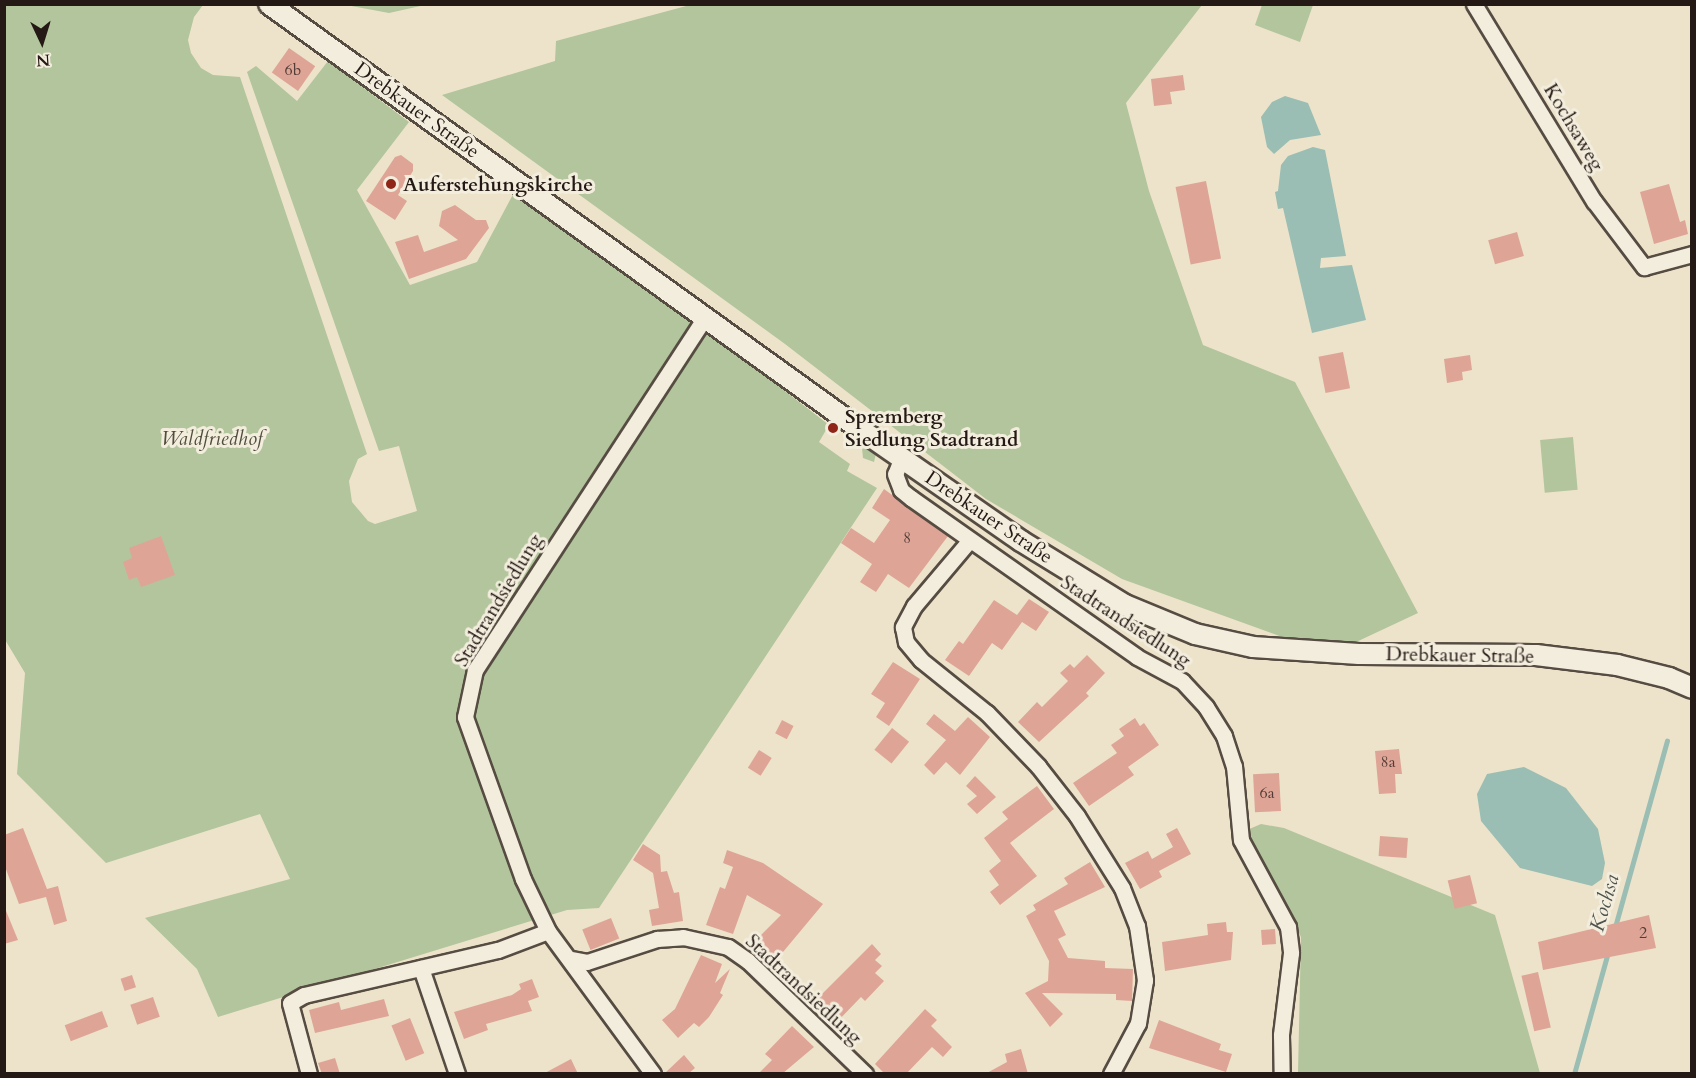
<!DOCTYPE html>
<meta charset="utf-8">
<style>
body{margin:0}
#map{position:relative;width:1696px;height:1078px;overflow:hidden;background:#ede3ca;font-family:Cardo,serif}
div>[style]{position:absolute}
.green>*{inset:0;background:#b2c59c;transform-origin:0 0}
.water>*{inset:0;background:#9abeb3}
.stream>*{height:4.5px;margin:-2.25px;padding:0 2.25px;transform-origin:2.25px;border-radius:2.25px;background:#9abeb3}
.building>*{inset:0;background:#dea597;transform-origin:0 0}
.roads{filter:drop-shadow(2px 0 #564c42) drop-shadow(-2px 0 #564c42) drop-shadow(0 2px #564c42) drop-shadow(0 -2px #564c42)}
.street>*{height:15px;margin:-7.5px;padding:0 7.5px;transform-origin:7.5px;border-radius:7.5px;background:#f3eddd}
.secondary>*{height:20px;margin:-10px;padding:0 10px;transform-origin:10px;border-radius:10px;background:#f3eddd}
.dots>*{width:16px;height:16px;translate:-50% -50%;box-sizing:border-box;border:3px solid #f3eddd;border-radius:50%}
span{translate:-50% -50%;white-space:nowrap;text-align:center;line-height:1.15;-webkit-text-stroke:6px #f3eddd;paint-order:stroke}
.number-label{font-size:16px;color:#523c35}
.number-label span{-webkit-text-stroke-width:0}
.street-label{font-size:20px;color:#241914}
.poi-label{font-size:20px;color:#241914;font-weight:700}
.left{translate:0 -50%;text-align:left}
.park-label{font-size:20px;color:#4f4d3d;font-style:italic}
.water-label{font-size:21px;color:#4d534c;font-style:italic}
.frame{position:absolute;inset:0;border:6px solid #241914;pointer-events:none}
.north{position:absolute;left:12px;top:12px;width:60px;height:60px;-webkit-text-stroke:4px #f3eddd;paint-order:stroke;rotate:176deg;font-size:16px;font-weight:700;line-height:24px;text-align:center;color:#241914}
.north::after{content:'';display:block;margin:auto;width:21px;height:27px;background:#241914;clip-path:polygon(50% 0,100% 100%,50% 72%,0 100%)}
</style>
<div id="map">
<div class="green">
<i style="clip-path:polygon(4px 5px,203px 5px,194px 17px,188px 40px,191px 53px,201px 68px,213px 75px,240px 77px,367px 454px,358px 459px,349px 481px,352px 502px,368px 521px,375px 524px,417px 511px,399px 446px,379px 451px,247px 72px,256px 66px,297px 101px,328px 61px,409px 122px,357px 190px,410px 285px,477px 262px,518px 185px,829px 425px,819px 442px,850px 464px,847px 471px,877px 488px,599px 908px,567px 910px,218px 1017px,197px 969px,145px 918px,290px 879px,260px 814px,106px 863px,17px 774px,25px 673px,4px 638px)"></i>
<i style="clip-path:polygon(346px 5px,425px 5px,389px 13px)"></i>
<i style="clip-path:polygon(690px 5px,1202px 5px,1126px 103px,1149px 191px,1203px 345px,1295px 382px,1418px 613px,1354px 643px,1285px 638px,1122px 579px,986px 499px,785px 344px,442px 95px,555px 61px,556px 41px)"></i>
<i style="clip-path:polygon(1262px 5px,1313px 5px,1300px 42px,1255px 25px)"></i>
<i style="left:1573px;top:437px;width:53px;height:33px;rotate:85deg"></i>
<i style="clip-path:polygon(861px 438px,877px 449px,874px 462px,863px 458px)"></i>
<i style="clip-path:polygon(1261px 824px,1284px 828px,1495px 915px,1540px 1073px,1298px 1073px,1301px 937px,1247px 830px)"></i>
</div>
<div class="water">
<i style="clip-path:polygon(1285px 96px,1308px 103px,1321px 135px,1290px 140px,1274px 154px,1267px 147px,1261px 117px,1272px 102px)"></i>
<i style="clip-path:polygon(1313px 147px,1325px 150px,1346px 256px,1321px 258px,1320px 268px,1352px 265px,1366px 320px,1312px 333px,1283px 208px,1278px 209px,1275px 192px,1278px 191px,1281px 165px,1288px 156px)"></i>
<i style="clip-path:polygon(1524px 767px,1566px 788px,1598px 829px,1605px 863px,1602px 879px,1592px 886px,1520px 868px,1481px 821px,1477px 794px,1487px 774px)"></i>
</div>
<div class="stream">
<i style="left:1615px;top:927px;width:193px;rotate:-74.4deg"></i>
<i style="left:1574px;top:1074px;width:127px;rotate:-74.4deg"></i>
</div>
<div class="building">
<i style="left:289px;top:48px;width:32px;height:30px;rotate:35deg"></i>
<i style="clip-path:polygon(1183px 75px,1185px 90px,1170px 92px,1172px 104px,1154px 106px,1151px 79px)"></i>
<i style="clip-path:polygon(401px 155px,413px 164px,413px 171px,398px 195px,407px 201px,395px 220px,366px 201px,395px 157px)"></i>
<i style="left:1206px;top:181px;width:79px;height:31px;rotate:79deg"></i>
<i style="clip-path:polygon(1669px 184px,1680px 222px,1685px 220px,1688px 234px,1654px 244px,1640px 192px)"></i>
<i style="clip-path:polygon(455px 205px,476px 220px,486px 220px,489px 228px,466px 259px,409px 279px,395px 242px,418px 235px,424px 252px,458px 240px,439px 226px,442px 211px)"></i>
<i style="left:1517px;top:232px;width:25px;height:30px;rotate:74deg"></i>
<i style="left:1343px;top:352px;width:37px;height:25px;rotate:79deg"></i>
<i style="clip-path:polygon(1470px 355px,1472px 370px,1462px 372px,1463px 380px,1447px 383px,1444px 359px)"></i>
<i style="clip-path:polygon(884px 489px,948px 536px,909px 588px,888px 574px,876px 592px,860px 582px,872px 564px,841px 543px,851px 528px,874px 543px,890px 520px,872px 508px)"></i>
<i style="clip-path:polygon(161px 536px,175px 575px,141px 587px,137px 577px,129px 580px,123px 562px,132px 558px,129px 548px)"></i>
<i style="clip-path:polygon(1029px 599px,1049px 612px,1036px 631px,1022px 622px,1002px 650px,992px 643px,969px 676px,945px 660px,959px 641px,963px 644px,994px 600px,1017px 615px)"></i>
<i style="clip-path:polygon(1087px 655px,1105px 673px,1086px 693px,1089px 696px,1039px 742px,1018px 722px,1037px 702px,1042px 707px,1068px 681px,1060px 673px,1070px 664px,1074px 668px)"></i>
<i style="clip-path:polygon(893px 662px,920px 679px,889px 726px,876px 717px,885px 703px,871px 694px)"></i>
<i style="clip-path:polygon(934px 714px,955px 731px,968px 717px,990px 737px,960px 775px,946px 762px,934px 775px,924px 765px,946px 740px,926px 724px)"></i>
<i style="clip-path:polygon(1135px 718px,1140px 726px,1144px 723px,1159px 745px,1128px 767px,1134px 775px,1089px 806px,1073px 783px,1117px 753px,1111px 745px,1124px 736px,1119px 729px)"></i>
<i style="left:782px;top:720px;width:13px;height:15px;rotate:27deg"></i>
<i style="left:892px;top:728px;width:22px;height:28px;rotate:39deg"></i>
<i style="clip-path:polygon(1399px 749px,1402px 774px,1395px 774px,1396px 793px,1379px 794px,1375px 751px)"></i>
<i style="left:759px;top:750px;width:15px;height:21px;rotate:32deg"></i>
<i style="left:1279px;top:773px;width:38px;height:26px;rotate:87deg"></i>
<i style="clip-path:polygon(975px 776px,996px 797px,977px 814px,967px 804px,977px 796px,966px 786px)"></i>
<i style="clip-path:polygon(1037px 786px,1054px 809px,1010px 843px,1037px 876px,1000px 905px,990px 892px,999px 885px,989px 871px,1001px 861px,984px 838px,1008px 819px,1002px 812px)"></i>
<i style="clip-path:polygon(23px 828px,47px 889px,58px 886px,67px 921px,54px 925px,46px 897px,19px 904px,4px 864px,4px 835px)"></i>
<i style="clip-path:polygon(1177px 828px,1191px 854px,1159px 871px,1162px 877px,1140px 889px,1125px 863px,1148px 851px,1152px 859px,1173px 847px,1166px 834px)"></i>
<i style="left:1380px;top:836px;width:28px;height:20px;rotate:4deg"></i>
<i style="clip-path:polygon(643px 844px,660px 855px,661px 872px,667px 871px,674px 893px,679px 892px,683px 921px,652px 926px,649px 910px,659px 908px,653px 873px,633px 860px)"></i>
<i style="clip-path:polygon(727px 850px,763px 863px,823px 904px,773px 964px,752px 944px,781px 915px,747px 895px,733px 934px,706px 925px,720px 887px,725px 889px,733px 867px,723px 863px)"></i>
<i style="clip-path:polygon(1090px 862px,1105px 887px,1054px 911px,1066px 935px,1058px 939px,1068px 958px,1105px 961px,1105px 968px,1133px 969px,1132px 1001px,1116px 1000px,1116px 994px,1042px 993px,1063px 1014px,1050px 1027px,1025px 993px,1048px 981px,1049px 961px,1026px 916px,1036px 910px,1033px 905px,1068px 884px,1064px 878px)"></i>
<i style="left:1470px;top:875px;width:29px;height:23px;rotate:76deg"></i>
<i style="clip-path:polygon(4px 906px,18px 940px,4px 944px)"></i>
<i style="clip-path:polygon(1649px 915px,1656px 948px,1543px 970px,1538px 942px)"></i>
<i style="left:611px;top:918px;width:22px;height:31px;rotate:68deg"></i>
<i style="clip-path:polygon(1226px 922px,1227px 932px,1233px 932px,1231px 960px,1165px 971px,1162px 942px,1208px 935px,1207px 924px)"></i>
<i style="left:1275px;top:929px;width:15px;height:14px;rotate:86deg"></i>
<i style="clip-path:polygon(872px 944px,881px 954px,875px 960px,882px 966px,875px 973px,884px 981px,865px 1001px,861px 997px,834px 1025px,812px 1004px)"></i>
<i style="clip-path:polygon(701px 955px,722px 964px,715px 983px,730px 969px,720px 993px,723px 995px,709px 1017px,699px 1027px,694px 1023px,678px 1038px,662px 1020px,675px 1009px)"></i>
<i style="left:1538px;top:972px;width:57px;height:17px;rotate:77deg"></i>
<i style="left:132px;top:975px;width:13px;height:12px;rotate:72deg"></i>
<i style="clip-path:polygon(532px 979px,539px 997px,528px 1001px,532px 1011px,486px 1024px,488px 1030px,464px 1039px,454px 1012px,512px 995px,521px 989px,519px 984px)"></i>
<i style="left:153px;top:997px;width:21px;height:24px;rotate:71deg"></i>
<i style="clip-path:polygon(384px 999px,389px 1016px,315px 1033px,309px 1010px,339px 1002px,341px 1010px)"></i>
<i style="clip-path:polygon(925px 1009px,937px 1020px,931px 1026px,952px 1047px,943px 1057px,932px 1047px,906px 1074px,885px 1074px,875px 1064px)"></i>
<i style="left:102px;top:1011px;width:17px;height:40px;rotate:69deg"></i>
<i style="left:410px;top:1018px;width:38px;height:20px;rotate:68deg"></i>
<i style="clip-path:polygon(1159px 1020px,1221px 1044px,1219px 1050px,1232px 1054px,1226px 1072px,1149px 1048px)"></i>
<i style="clip-path:polygon(792px 1026px,814px 1047px,782px 1074px,758px 1074px,772px 1060px,765px 1054px)"></i>
<i style="clip-path:polygon(1021px 1049px,1028px 1074px,985px 1074px,1007px 1062px,1005px 1054px)"></i>
<i style="clip-path:polygon(684px 1055px,695px 1068px,688px 1074px,664px 1074px)"></i>
<i style="clip-path:polygon(335px 1058px,340px 1074px,322px 1074px,318px 1063px)"></i>
<i style="clip-path:polygon(571px 1059px,578px 1074px,543px 1074px)"></i>
</div>
<div class="roads">
<div class="street">
<i style="left:1474px;top:4px;width:231px;rotate:58.7deg"></i>
<i style="left:1594px;top:201px;width:83px;rotate:52.9deg"></i>
<i style="left:1644px;top:267px;width:50px;rotate:-15.2deg"></i>
<i style="left:902px;top:457px;width:18px;rotate:112deg"></i>
<i style="left:895px;top:474px;width:17px;rotate:69deg"></i>
<i style="left:901px;top:490px;width:13px;rotate:39deg"></i>
<i style="left:911px;top:498px;width:276px;rotate:35.1deg"></i>
<i style="left:1137px;top:657px;width:51px;rotate:28.1deg"></i>
<i style="left:1182px;top:681px;width:35px;rotate:47deg"></i>
<i style="left:1206px;top:707px;width:34px;rotate:58deg"></i>
<i style="left:1224px;top:736px;width:32px;rotate:72deg"></i>
<i style="left:1234px;top:766px;width:74px;rotate:84.6deg"></i>
<i style="left:1241px;top:840px;width:99px;rotate:61.6deg"></i>
<i style="left:1288px;top:927px;width:26px;rotate:83deg"></i>
<i style="left:1291px;top:953px;width:83px;rotate:97deg"></i>
<i style="left:1281px;top:1035px;width:39px;rotate:89deg"></i>
<i style="left:969px;top:541px;width:85px;rotate:130.2deg"></i>
<i style="left:914px;top:606px;width:24px;rotate:118deg"></i>
<i style="left:903px;top:627px;width:15px;rotate:79deg"></i>
<i style="left:906px;top:642px;width:23px;rotate:50deg"></i>
<i style="left:921px;top:660px;width:85px;rotate:38.8deg"></i>
<i style="left:987px;top:713px;width:74px;rotate:46.1deg"></i>
<i style="left:1038px;top:766px;width:63px;rotate:52deg"></i>
<i style="left:1077px;top:816px;width:85px;rotate:58deg"></i>
<i style="left:1122px;top:888px;width:41px;rotate:68.5deg"></i>
<i style="left:1137px;top:926px;width:55px;rotate:81.6deg"></i>
<i style="left:1145px;top:980px;width:44px;rotate:99.2deg"></i>
<i style="left:1138px;top:1023px;width:58px;rotate:117.9deg"></i>
<i style="left:572px;top:959px;width:15px;rotate:11deg"></i>
<i style="left:587px;top:962px;width:74px;rotate:-18.2deg"></i>
<i style="left:657px;top:939px;width:26px;rotate:-4deg"></i>
<i style="left:683px;top:937px;width:46px;rotate:12.5deg"></i>
<i style="left:728px;top:947px;width:24px;rotate:35deg"></i>
<i style="left:748px;top:961px;width:163px;rotate:44deg"></i>
<i style="left:421px;top:968px;width:112px;rotate:71.2deg"></i>
<i style="left:309px;top:1074px;width:73px;rotate:-105deg"></i>
<i style="left:290px;top:1003px;width:16px;rotate:-30deg"></i>
<i style="left:304px;top:995px;width:199px;rotate:-13.1deg"></i>
<i style="left:498px;top:950px;width:53px;rotate:-20.8deg"></i>
<i style="left:653px;top:1074px;width:177px;rotate:-126.3deg"></i>
<i style="left:548px;top:931px;width:58px;rotate:-115.7deg"></i>
<i style="left:523px;top:879px;width:172px;rotate:-109.7deg"></i>
<i style="left:465px;top:717px;width:48px;rotate:-78deg"></i>
<i style="left:475px;top:670px;width:421px;rotate:-56.9deg"></i>
</div>
<div class="secondary">
<i style="left:269px;top:4px;width:721px;rotate:35.74deg"></i>
<i style="left:854px;top:425px;width:203px;rotate:34.8deg"></i>
<i style="left:1021px;top:541px;width:122px;rotate:31.6deg"></i>
<i style="left:1125px;top:605px;width:76px;rotate:22.5deg"></i>
<i style="left:1195px;top:634px;width:59px;rotate:12.6deg"></i>
<i style="left:1253px;top:647px;width:106px;rotate:3.8deg"></i>
<i style="left:1359px;top:654px;width:177px;rotate:0.3deg"></i>
<i style="left:1536px;top:655px;width:82px;rotate:7deg"></i>
<i style="left:1617px;top:665px;width:54px;rotate:14deg"></i>
<i style="left:1669px;top:678px;width:25px;rotate:23deg"></i>
</div>
</div>
<div class="dots">
<i style="left:391px;top:184px;background:#8f2418"></i>
<i style="left:833px;top:428px;background:#8f2418"></i>
</div>
<div class="number-label">
<span style="left:293px;top:70px">6b</span>
<span style="left:907px;top:538px">8</span>
<span style="left:1388px;top:762px">8a</span>
<span style="left:1267px;top:793px">6a</span>
<span style="left:1643px;top:933px">2</span>
</div>
<div class="street-label">
<span style="left:417px;top:110px;rotate:36deg">Drebkauer Straße</span>
<span style="left:1574px;top:127px;rotate:59deg">Kochsaweg</span>
<span style="left:989px;top:517px;rotate:34deg">Drebkauer Straße</span>
<span style="left:498px;top:600px;rotate:-59deg">Stadtrandsiedlung</span>
<span style="left:1126px;top:621px;rotate:33deg">Stadtrandsiedlung</span>
<span style="left:1460px;top:655px;rotate:1deg">Drebkauer Straße</span>
<span style="left:804px;top:989px;rotate:43deg">Stadtrandsiedlung</span>
</div>
<div class="poi-label">
<span class="left" style="left:403px;top:184px">Auferstehungskirche</span>
<span class="left" style="left:845px;top:428px">Spremberg<br>Siedlung Stadtrand</span>
</div>
<div class="park-label">
<span style="left:212px;top:438px">Waldfriedhof</span>
</div>
<div class="water-label">
<span style="left:1605px;top:903px;rotate:-74deg">Kochsa</span>
</div>
<div class="frame"></div>
<div class="north">N</div>
</div>
